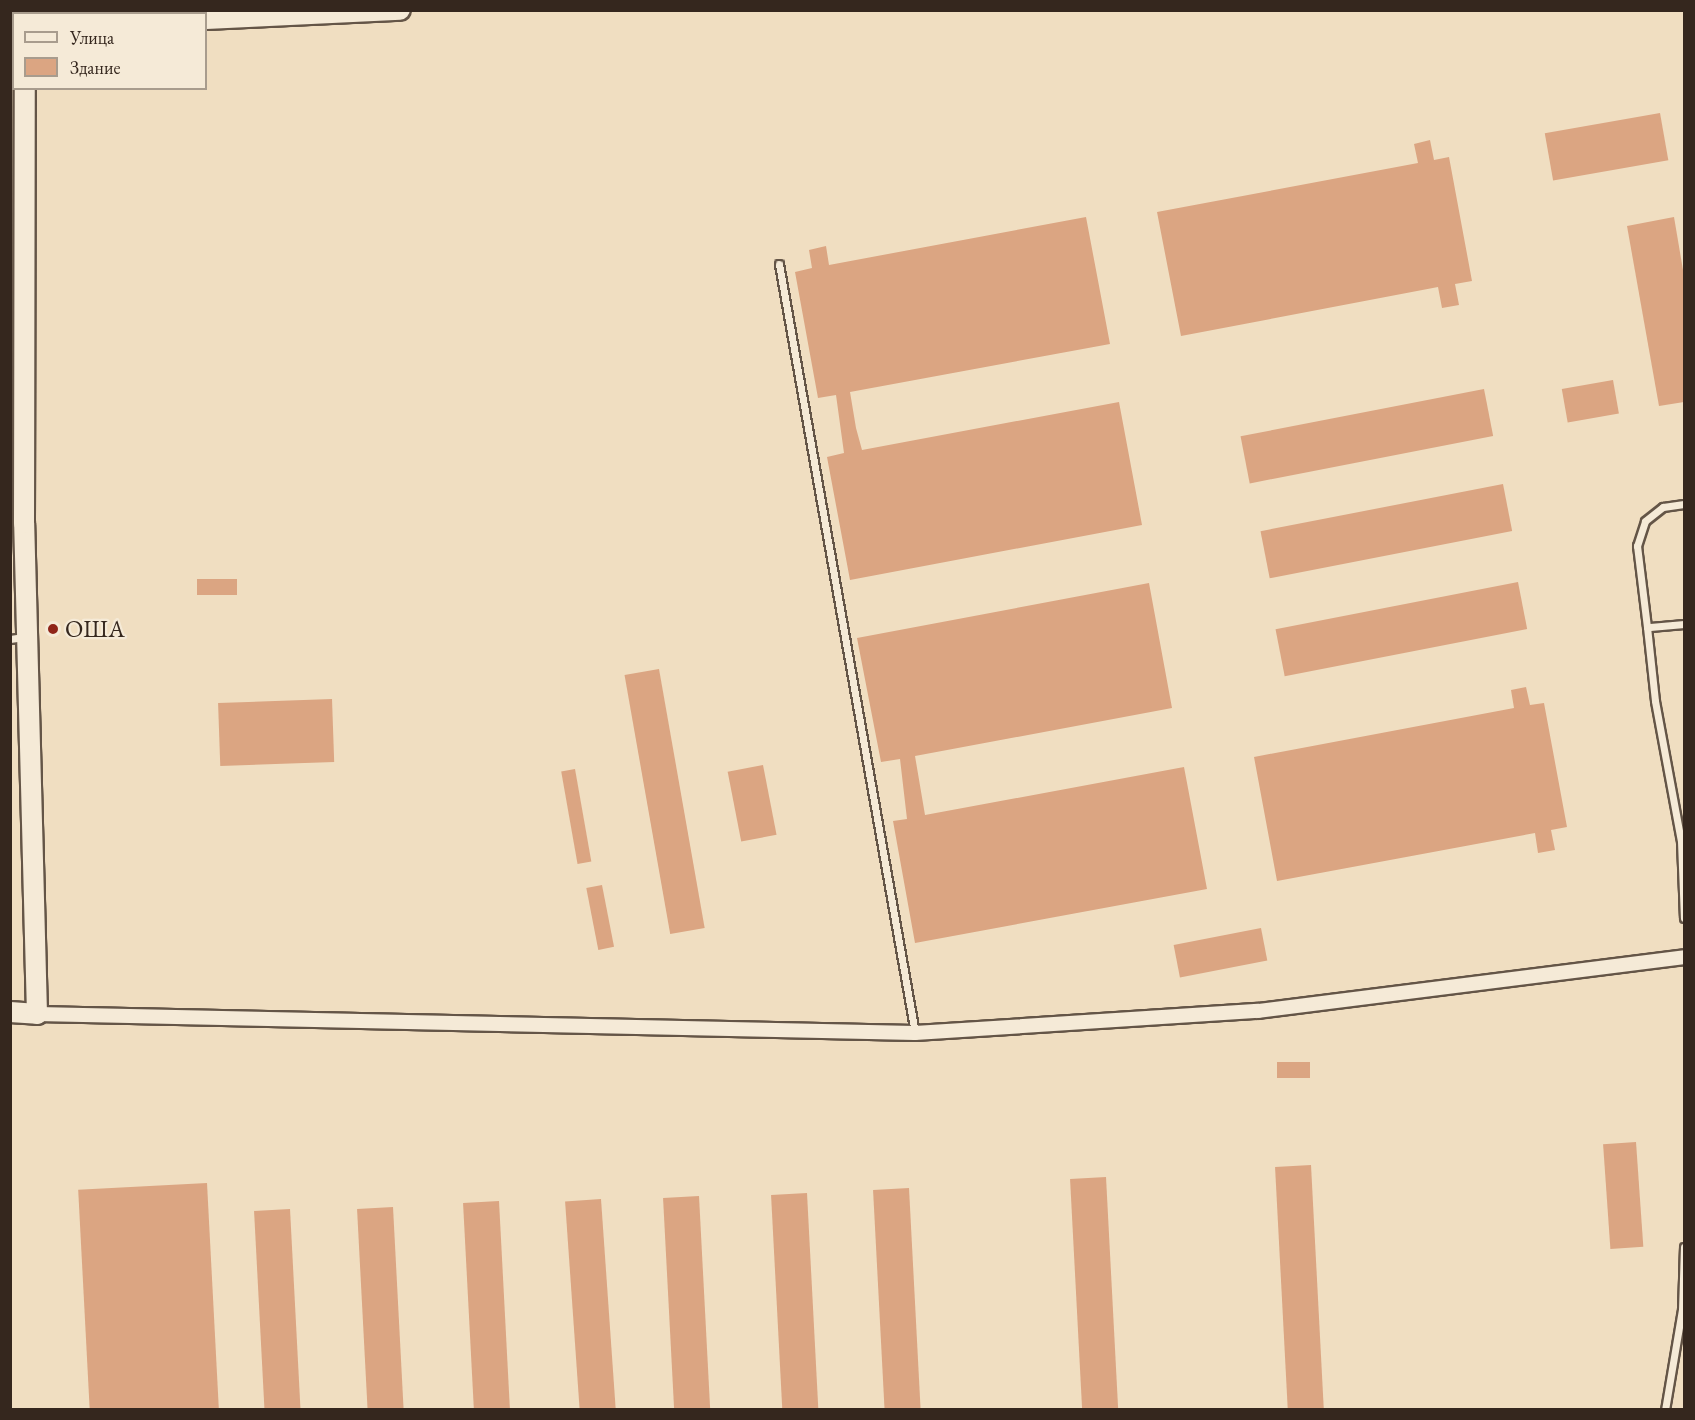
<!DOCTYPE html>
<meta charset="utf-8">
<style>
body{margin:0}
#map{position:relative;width:1695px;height:1420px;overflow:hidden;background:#f0dec1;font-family:"EB Garamond",serif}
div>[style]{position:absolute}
.building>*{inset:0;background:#dba582;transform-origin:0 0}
.roads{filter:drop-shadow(2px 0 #645547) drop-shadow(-2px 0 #645547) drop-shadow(0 2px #645547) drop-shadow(0 -2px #645547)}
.lane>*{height:7px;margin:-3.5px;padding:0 3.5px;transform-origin:3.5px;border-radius:3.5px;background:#f5ead7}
.street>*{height:14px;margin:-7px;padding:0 7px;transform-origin:7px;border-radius:7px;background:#f5ead7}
.secondary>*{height:20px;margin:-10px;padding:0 10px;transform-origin:10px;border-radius:10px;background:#f5ead7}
.dots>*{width:16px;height:16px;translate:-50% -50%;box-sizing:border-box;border:3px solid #f5ead7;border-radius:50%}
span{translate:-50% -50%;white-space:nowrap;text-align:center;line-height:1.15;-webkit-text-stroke:4.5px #f5ead7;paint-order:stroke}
.poi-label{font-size:24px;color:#35271e}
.left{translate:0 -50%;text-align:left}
.frame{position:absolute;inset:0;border:12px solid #35271e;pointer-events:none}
.legend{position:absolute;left:12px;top:12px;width:195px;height:78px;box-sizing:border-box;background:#f5ead7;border:2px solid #a89c8d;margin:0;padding:8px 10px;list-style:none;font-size:18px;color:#35271e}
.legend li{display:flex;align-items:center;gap:12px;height:30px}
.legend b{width:30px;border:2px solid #a89c8d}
</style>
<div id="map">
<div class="building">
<i style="left:1660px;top:113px;width:48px;height:117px;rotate:80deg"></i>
<i style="clip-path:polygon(1430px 140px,1434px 160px,1449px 157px,1472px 281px,1455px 284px,1459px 305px,1442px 308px,1438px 287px,1181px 336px,1157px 212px,1418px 163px,1414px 144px)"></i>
<i style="clip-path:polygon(1086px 217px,1110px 344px,850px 392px,856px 428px,862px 450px,1119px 402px,1142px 525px,850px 580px,827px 457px,844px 453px,836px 395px,818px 398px,795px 272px,812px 268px,809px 250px,826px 246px,829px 265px)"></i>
<i style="clip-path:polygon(1674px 217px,1684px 276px,1684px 402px,1659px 406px,1627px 226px)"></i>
<i style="left:1613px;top:380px;width:34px;height:52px;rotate:80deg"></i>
<i style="left:1484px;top:389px;width:48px;height:248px;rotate:79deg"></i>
<i style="left:1503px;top:484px;width:48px;height:247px;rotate:79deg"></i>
<i style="left:237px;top:579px;width:16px;height:40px;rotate:90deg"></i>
<i style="left:1518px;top:582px;width:48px;height:247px;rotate:79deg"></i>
<i style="clip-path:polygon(1149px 583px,1172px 708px,915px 756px,925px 815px,1184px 767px,1207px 889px,915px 943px,893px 821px,907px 819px,900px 759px,881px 762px,857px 638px)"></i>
<i style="left:659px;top:669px;width:263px;height:35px;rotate:80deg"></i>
<i style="clip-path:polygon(1526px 687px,1530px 705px,1544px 703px,1567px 827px,1551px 830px,1555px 850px,1538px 853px,1535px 833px,1277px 881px,1254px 757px,1514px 708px,1511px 690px)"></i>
<i style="left:332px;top:699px;width:63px;height:114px;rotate:88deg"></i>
<i style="left:763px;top:765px;width:71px;height:36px;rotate:79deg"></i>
<i style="left:575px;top:769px;width:94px;height:14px;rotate:80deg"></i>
<i style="left:602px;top:885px;width:63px;height:16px;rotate:79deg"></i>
<i style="left:1261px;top:928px;width:33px;height:89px;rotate:79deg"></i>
<i style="left:1310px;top:1062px;width:16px;height:33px;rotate:90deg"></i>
<i style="left:1636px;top:1142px;width:105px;height:33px;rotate:86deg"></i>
<i style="left:1311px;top:1165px;width:245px;height:36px;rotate:87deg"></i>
<i style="left:1106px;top:1177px;width:233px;height:36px;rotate:87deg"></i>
<i style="left:207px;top:1183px;width:227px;height:129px;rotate:87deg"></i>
<i style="left:909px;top:1188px;width:222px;height:36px;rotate:87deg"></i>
<i style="left:807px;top:1193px;width:217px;height:36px;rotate:87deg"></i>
<i style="left:699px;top:1196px;width:214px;height:36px;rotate:87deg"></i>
<i style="left:601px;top:1199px;width:211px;height:36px;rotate:86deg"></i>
<i style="left:499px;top:1201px;width:209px;height:36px;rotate:87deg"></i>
<i style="left:393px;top:1207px;width:203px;height:36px;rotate:87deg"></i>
<i style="left:290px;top:1209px;width:201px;height:36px;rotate:87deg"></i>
</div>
<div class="roads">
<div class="lane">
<i style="left:10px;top:28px;width:4px"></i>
<i style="left:779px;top:264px;width:781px;rotate:79.97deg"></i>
<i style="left:1684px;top:624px;width:37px;rotate:175deg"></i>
<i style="left:1647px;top:627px;width:74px;rotate:83.8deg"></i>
<i style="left:1655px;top:701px;width:142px;rotate:79.5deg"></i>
<i style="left:1681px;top:841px;width:77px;rotate:87.8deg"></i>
<i style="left:1647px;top:627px;width:82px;rotate:-97deg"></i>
<i style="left:1637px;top:546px;width:26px;rotate:-72deg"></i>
<i style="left:1645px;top:521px;width:23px;rotate:-38deg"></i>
<i style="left:1663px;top:507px;width:21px;rotate:-8deg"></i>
<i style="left:10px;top:639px;width:14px;rotate:-8deg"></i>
<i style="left:1665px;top:1410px;width:101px;rotate:-80.4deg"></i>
<i style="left:1682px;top:1310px;width:63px;rotate:-88.2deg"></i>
</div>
<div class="street">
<i style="left:37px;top:1014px;width:878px;rotate:1.24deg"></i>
<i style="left:915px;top:1033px;width:344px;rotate:-3.7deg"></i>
<i style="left:1258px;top:1011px;width:429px;rotate:-7.2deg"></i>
</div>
<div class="secondary">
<i style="left:206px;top:19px;width:194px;rotate:-2.7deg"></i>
<i style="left:10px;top:1012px;width:27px;rotate:4deg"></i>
<i style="left:37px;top:1014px;width:491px;rotate:-91.5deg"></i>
<i style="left:24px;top:523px;width:435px;rotate:-89.9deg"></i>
</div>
</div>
<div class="dots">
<i style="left:53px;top:629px;background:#8f2418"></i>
</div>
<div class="poi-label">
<span class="left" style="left:65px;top:629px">ОША</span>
</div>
<div class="frame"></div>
<ul class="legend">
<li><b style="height:8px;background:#f5ead7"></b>Улица</li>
<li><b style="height:16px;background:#dba582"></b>Здание</li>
</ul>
</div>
